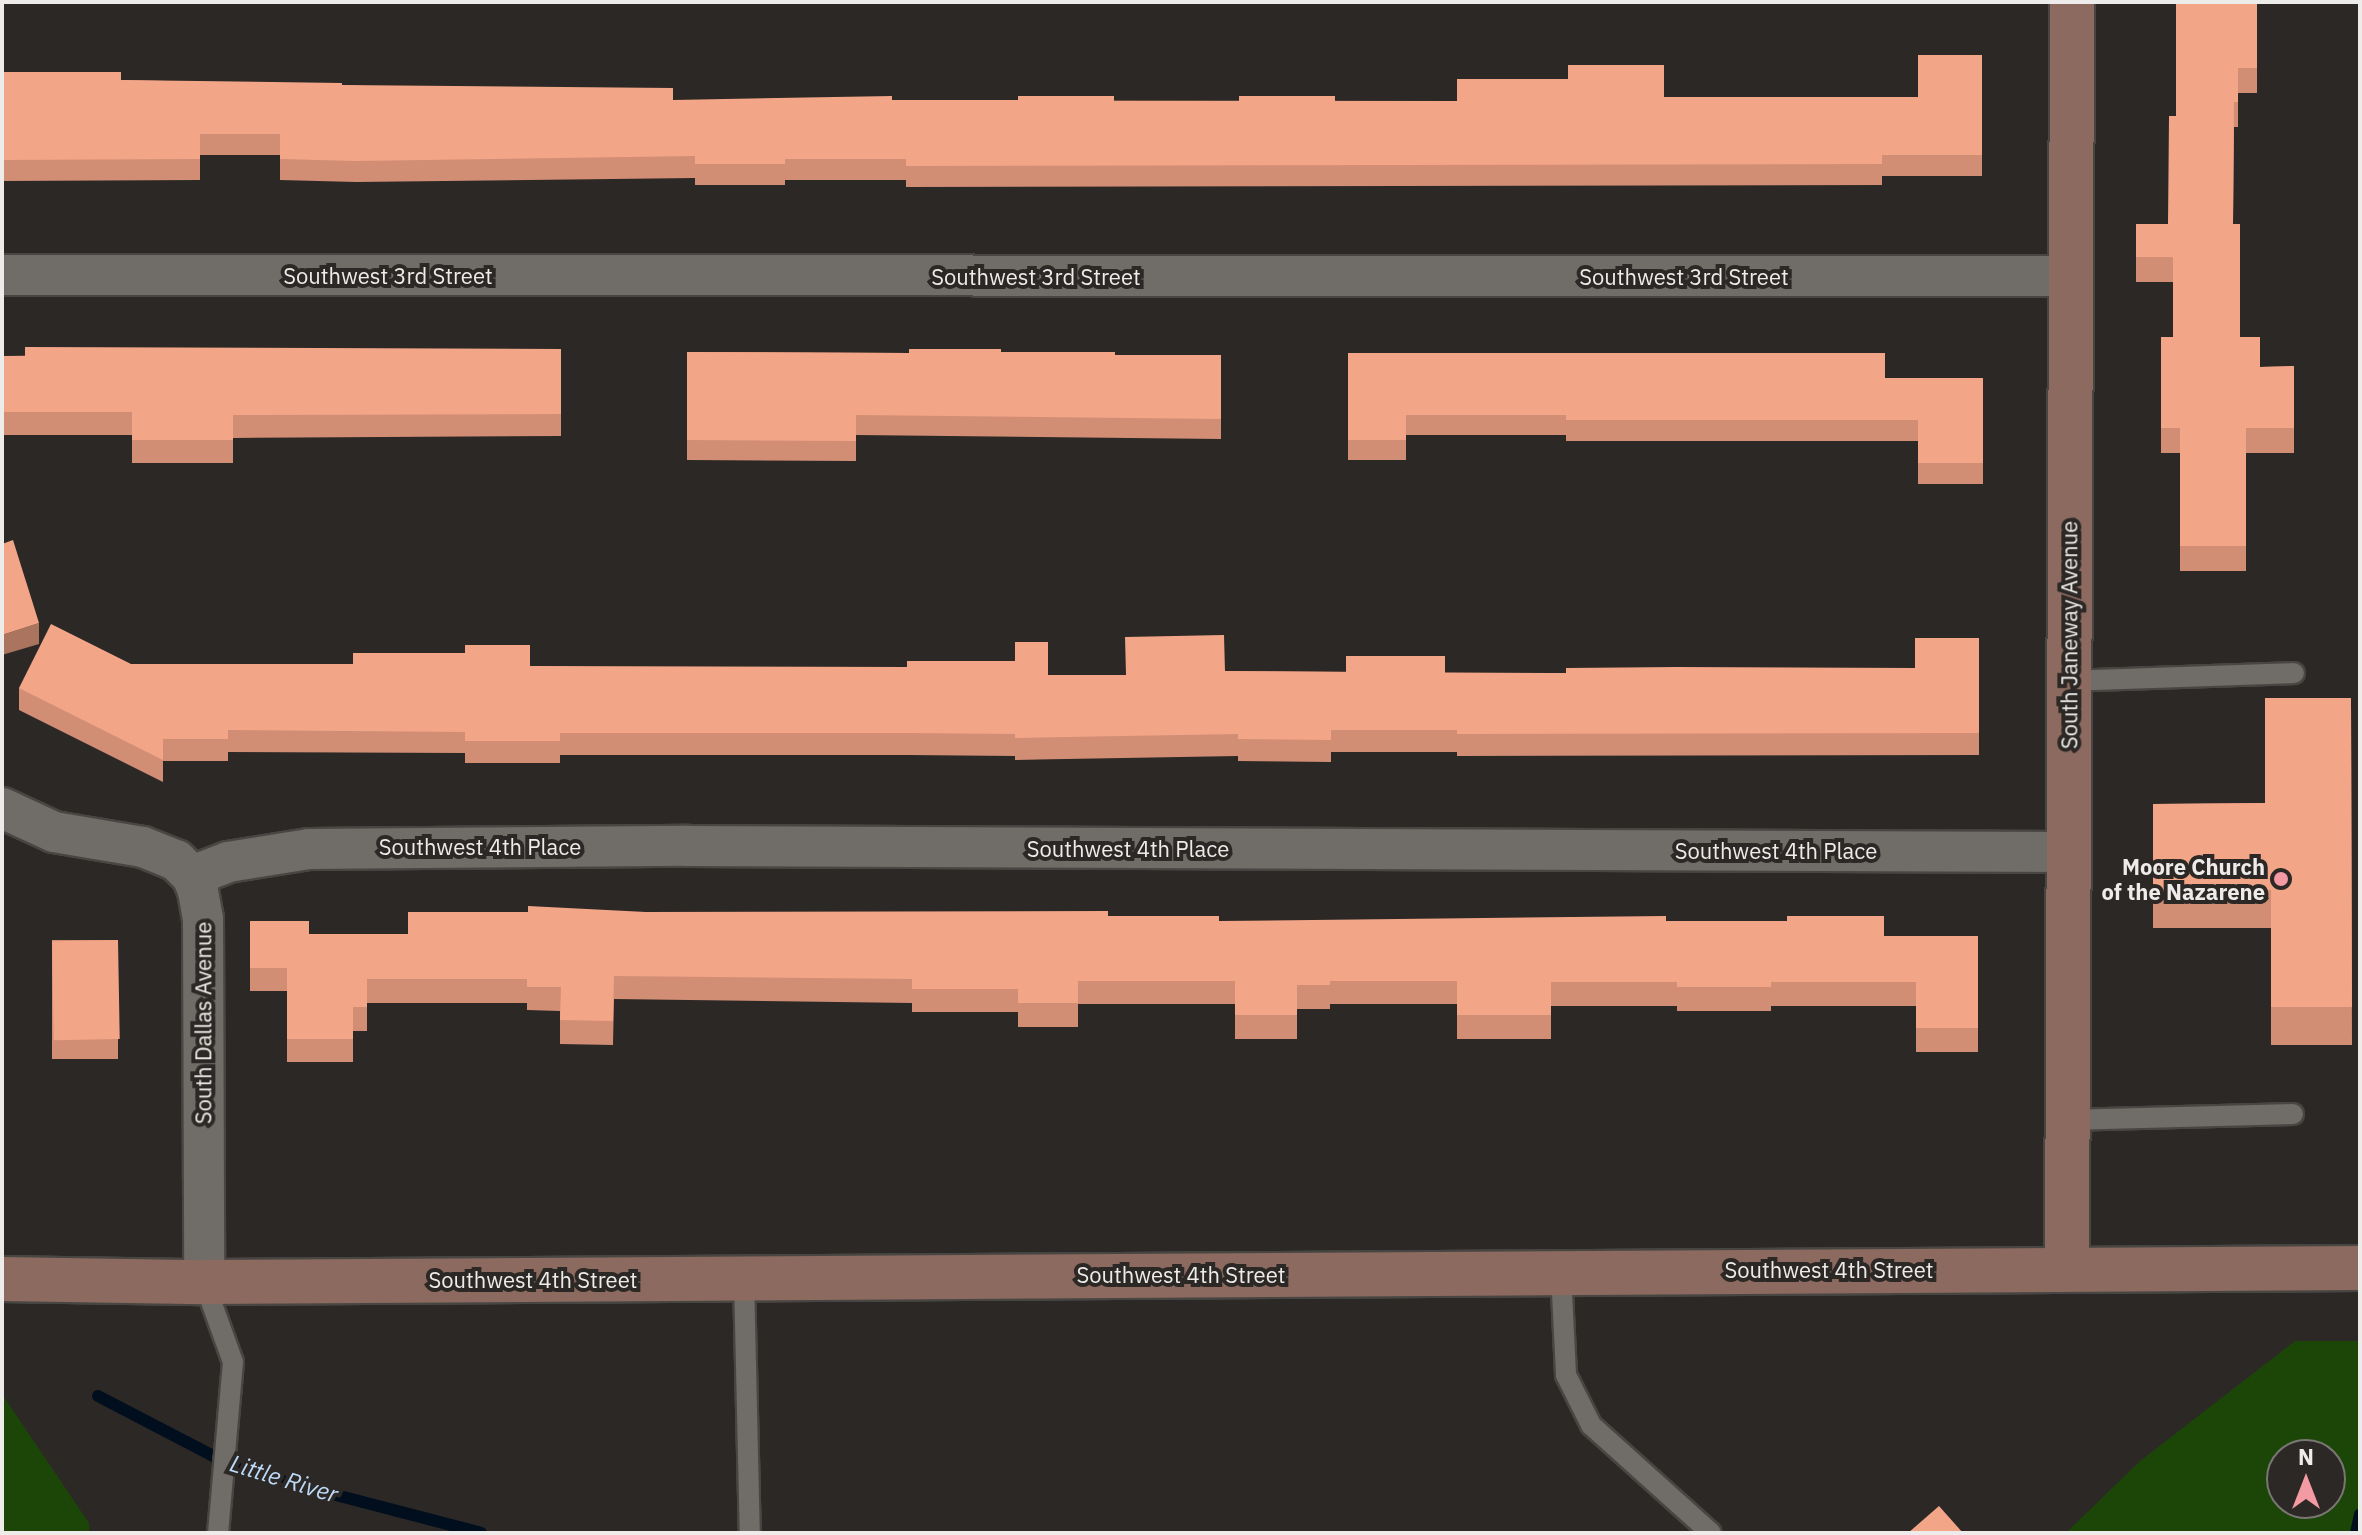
<!DOCTYPE html>
<style>
body{margin:0}
#map{position:relative;width:2362px;height:1535px;overflow:hidden;background:#2c2825;font-family:"IBM Plex Sans",sans-serif}
div>[style]{position:absolute}
.green>*{inset:0;background:#1c4608}
.stream>*{height:12px;margin:-6px;padding:0 6px;transform-origin:6px;border-radius:6px;background:#010e1e}
.roads{filter:drop-shadow(2px 0 #484643) drop-shadow(-2px 0 #484643) drop-shadow(0 2px #484643) drop-shadow(0 -2px #484643)}
.lane>*{height:20px;margin:-10px;padding:0 10px;transform-origin:10px;border-radius:10px;background:#706c67}
.street>*{height:40px;margin:-20px;padding:0 20px;transform-origin:20px;border-radius:20px;background:#706c67}
.secondary>*{height:44px;margin:-22px;padding:0 22px;transform-origin:22px;border-radius:22px;background:#8c6a5f}
.wall>*{inset:0;background:#d18e75;transform-origin:0 0}
.shaded-wall>*{inset:0;background:#aa745f}
.building>*{inset:0;background:#f3a588;transform-origin:0 0}
.dots>*{width:22px;height:22px;translate:-50% -50%;box-sizing:border-box;border:4px solid #2c2825;border-radius:50%}
span{translate:-50% -50%;white-space:nowrap;text-align:center;line-height:1.15;-webkit-text-stroke:8px #2c2825;paint-order:stroke}
.street-label{font-size:22px;color:#eeecea}
.poi-label{font-size:22px;color:#eeecea;font-weight:700}
.right{translate:-100% -50%;text-align:right}
.water-label{font-size:24px;color:#bcd9f7;font-style:italic}
.frame{position:absolute;inset:0;border:4px solid #eeecea;pointer-events:none}
.north{position:absolute;left:2266px;top:1439px;width:80px;height:80px;box-sizing:border-box;background:#2c2825;border:2px solid #7a7674;border-radius:50%;rotate:0deg;font-size:22px;font-weight:700;line-height:32px;text-align:center;color:#eeecea}
.north::after{content:'';display:block;margin:auto;width:28px;height:36px;background:#f49aa2;clip-path:polygon(50% 0,100% 100%,50% 72%,0 100%)}
</style>
<div id="map">
<div class="green">
<i style="clip-path:polygon(evenodd,2295px 1341px,2360px 1341px,2360px 1533px,2066px 1533px,2140px 1461px,2295px 1341px,2282px 1455px,2330px 1455px,2330px 1503px,2282px 1503px,2282px 1455px)"></i>
<i style="clip-path:polygon(2px 1394px,89px 1523px,89px 1533px,2px 1533px)"></i>
</div>
<div class="stream">
<i style="left:98px;top:1396px;width:160px;rotate:27.5deg"></i>
<i style="left:240px;top:1470px;width:249px;rotate:14.6deg"></i>
<i style="left:2356px;top:1533px;width:19px;rotate:-78deg"></i>
</div>
<div class="roads">
<div class="lane">
<i style="left:2069px;top:681px;width:225px;rotate:-2deg"></i>
<i style="left:2067px;top:1120px;width:226px;rotate:-1.5deg"></i>
<i style="left:1561px;top:1272px;width:103px;rotate:87.2deg"></i>
<i style="left:1566px;top:1375px;width:56px;rotate:63.4deg"></i>
<i style="left:1591px;top:1425px;width:161px;rotate:42deg"></i>
<i style="left:744px;top:1278px;width:255px;rotate:88.7deg"></i>
<i style="left:204px;top:1282px;width:85px;rotate:70.1deg"></i>
<i style="left:233px;top:1362px;width:172px;rotate:95deg"></i>
</div>
<div class="street">
<i style="left:2px;top:275px;width:2068px;rotate:0.03deg"></i>
<i style="left:2px;top:808px;width:57px;rotate:24.8deg"></i>
<i style="left:54px;top:832px;width:90px;rotate:9.6deg"></i>
<i style="left:143px;top:847px;width:35px;rotate:22deg"></i>
<i style="left:176px;top:860px;width:23px;rotate:45deg"></i>
<i style="left:192px;top:876px;width:16px;rotate:68deg"></i>
<i style="left:198px;top:891px;width:27px;rotate:80deg"></i>
<i style="left:203px;top:918px;width:364px;rotate:89.8deg"></i>
<i style="left:192px;top:876px;width:39px;rotate:-21deg"></i>
<i style="left:228px;top:862px;width:82px;rotate:-9.1deg"></i>
<i style="left:309px;top:849px;width:379px;rotate:-0.5deg"></i>
<i style="left:688px;top:846px;width:1380px;rotate:0.25deg"></i>
</div>
<div class="secondary">
<i style="left:2067px;top:1268px;width:1266px;rotate:-89.77deg"></i>
<i style="left:2px;top:1279px;width:202px;rotate:0.9deg"></i>
<i style="left:204px;top:1282px;width:2156px;rotate:-0.37deg"></i>
</div>
</div>
<div class="wall">
<i style="clip-path:polygon(2257px 2px,2257px 93px,2238px 93px,2238px 127px,2234px 127px,2233px 224px,2240px 337px,2260px 367px,2294px 366px,2294px 453px,2246px 453px,2246px 571px,2180px 571px,2180px 453px,2161px 453px,2161px 337px,2173px 337px,2173px 282px,2136px 282px,2136px 224px,2168px 224px,2176px 116px)"></i>
<i style="clip-path:polygon(2px 30px,3px 72px,121px 80px,342px 85px,673px 100px,1457px 101px,1664px 97px,1918px 97px,1982px 55px,1982px 176px,1882px 176px,1882px 185px,906px 187px,906px 180px,785px 180px,785px 185px,695px 185px,695px 178px,356px 182px,280px 180px,280px 155px,200px 155px,200px 180px,2px 181px)"></i>
<i style="clip-path:polygon(561px 349px,561px 436px,233px 438px,233px 463px,132px 463px,132px 435px,2px 435px,2px 356px)"></i>
<i style="clip-path:polygon(687px 352px,909px 353px,1001px 352px,1115px 355px,1221px 355px,1221px 439px,856px 435px,856px 461px,687px 460px)"></i>
<i style="clip-path:polygon(1348px 353px,1885px 378px,1983px 378px,1983px 484px,1918px 484px,1918px 441px,1566px 441px,1566px 435px,1406px 435px,1406px 460px,1348px 460px)"></i>
<i style="clip-path:polygon(1979px 638px,1979px 755px,1457px 756px,1457px 752px,1331px 752px,1331px 762px,1238px 761px,1238px 756px,1015px 760px,1015px 756px,907px 755px,560px 755px,560px 763px,465px 763px,465px 753px,228px 752px,228px 761px,163px 761px,163px 782px,19px 710px,19px 688px,131px 664px,530px 666px,1048px 675px,1125px 675px,1225px 671px,1566px 673px,1915px 668px)"></i>
<i style="clip-path:polygon(2351px 698px,2352px 1045px,2271px 1045px,2271px 928px,2153px 928px,2153px 804px,2265px 803px)"></i>
<i style="clip-path:polygon(646px 912px,1108px 916px,1219px 921px,1666px 921px,1884px 936px,1978px 936px,1978px 1052px,1916px 1052px,1916px 1006px,1771px 1006px,1771px 1011px,1677px 1011px,1677px 1006px,1551px 1006px,1551px 1039px,1457px 1039px,1457px 1004px,1330px 1004px,1330px 1009px,1297px 1009px,1297px 1039px,1235px 1039px,1235px 1004px,1078px 1004px,1078px 1027px,1018px 1027px,1018px 1012px,912px 1012px,912px 1003px,614px 999px,613px 1045px,560px 1044px,560px 1011px,527px 1010px,527px 1003px,367px 1003px,367px 1031px,353px 1031px,353px 1062px,287px 1062px,287px 991px,250px 991px,250px 921px,309px 934px,408px 934px)"></i>
<i style="left:118px;top:940px;width:119px;height:66px;rotate:90deg"></i>
</div>
<div class="shaded-wall">
<i style="clip-path:polygon(39px 623px,39px 644px,2px 655px,2px 635px)"></i>
</div>
<div class="building">
<i style="clip-path:polygon(2176px 2px,2257px 2px,2257px 68px,2238px 68px,2238px 102px,2234px 102px,2233px 224px,2240px 224px,2240px 337px,2260px 337px,2260px 367px,2294px 366px,2294px 428px,2246px 428px,2246px 546px,2180px 546px,2180px 428px,2161px 428px,2161px 337px,2173px 337px,2173px 257px,2136px 257px,2136px 224px,2168px 224px,2169px 116px,2176px 116px)"></i>
<i style="clip-path:polygon(2px 30px,3px 30px,3px 72px,121px 72px,121px 80px,342px 83px,342px 85px,673px 88px,673px 100px,892px 96px,892px 100px,1018px 100px,1018px 96px,1114px 96px,1114px 101px,1239px 101px,1239px 96px,1335px 96px,1335px 101px,1457px 101px,1457px 79px,1568px 79px,1568px 65px,1664px 65px,1664px 97px,1918px 97px,1918px 55px,1982px 55px,1982px 155px,1882px 155px,1882px 164px,906px 166px,906px 159px,785px 159px,785px 164px,695px 164px,695px 156px,356px 161px,280px 159px,280px 134px,200px 134px,200px 159px,2px 160px)"></i>
<i style="clip-path:polygon(25px 347px,561px 349px,561px 414px,233px 415px,233px 440px,132px 440px,132px 412px,2px 412px,2px 356px,25px 356px)"></i>
<i style="clip-path:polygon(909px 349px,1001px 349px,1001px 352px,1115px 352px,1115px 355px,1221px 355px,1221px 419px,856px 415px,856px 441px,687px 440px,687px 352px,909px 353px)"></i>
<i style="clip-path:polygon(1348px 353px,1885px 353px,1885px 378px,1983px 378px,1983px 463px,1918px 463px,1918px 420px,1566px 420px,1566px 415px,1406px 415px,1406px 440px,1348px 440px)"></i>
<i style="clip-path:polygon(13px 540px,39px 623px,2px 635px,2px 544px)"></i>
<i style="clip-path:polygon(51px 624px,131px 664px,353px 664px,353px 653px,465px 653px,465px 645px,530px 645px,530px 666px,907px 667px,907px 661px,1015px 661px,1015px 642px,1048px 642px,1048px 675px,1126px 675px,1125px 637px,1224px 635px,1225px 671px,1346px 672px,1346px 656px,1445px 656px,1445px 673px,1566px 673px,1566px 668px,1677px 667px,1915px 668px,1915px 638px,1979px 638px,1979px 733px,1457px 734px,1457px 730px,1331px 730px,1331px 740px,1238px 739px,1238px 734px,1015px 738px,1015px 734px,907px 733px,560px 733px,560px 741px,465px 741px,465px 732px,228px 730px,228px 739px,163px 739px,163px 760px,19px 688px)"></i>
<i style="clip-path:polygon(2265px 698px,2351px 698px,2352px 1007px,2271px 1007px,2271px 890px,2153px 890px,2153px 804px,2265px 803px)"></i>
<i style="clip-path:polygon(528px 906px,646px 912px,1108px 911px,1108px 916px,1219px 916px,1219px 921px,1666px 916px,1666px 921px,1787px 921px,1787px 916px,1884px 916px,1884px 936px,1978px 936px,1978px 1028px,1916px 1028px,1916px 982px,1771px 982px,1771px 987px,1677px 987px,1677px 982px,1551px 982px,1551px 1015px,1457px 1015px,1457px 981px,1330px 981px,1330px 985px,1297px 985px,1297px 1015px,1235px 1015px,1235px 981px,1078px 981px,1078px 1003px,1018px 1003px,1018px 989px,912px 989px,912px 979px,614px 976px,613px 1021px,560px 1020px,561px 987px,527px 987px,527px 979px,367px 979px,367px 1007px,353px 1007px,353px 1039px,287px 1039px,287px 968px,250px 968px,250px 921px,309px 921px,309px 934px,408px 934px,408px 912px,528px 912px)"></i>
<i style="left:118px;top:940px;width:99px;height:66px;rotate:89deg"></i>
<i style="clip-path:polygon(1939px 1506px,1963px 1533px,1908px 1533px)"></i>
</div>
<div class="dots">
<i style="left:2281px;top:879px;background:#f49aa2"></i>
</div>
<div class="street-label">
<span style="left:388px;top:276px">Southwest 3rd Street</span>
<span style="left:1036px;top:277px">Southwest 3rd Street</span>
<span style="left:1684px;top:277px">Southwest 3rd Street</span>
<span style="left:2069px;top:635px;rotate:-90deg">South Janeway Avenue</span>
<span style="left:480px;top:847px">Southwest 4th Place</span>
<span style="left:1128px;top:849px">Southwest 4th Place</span>
<span style="left:1776px;top:851px">Southwest 4th Place</span>
<span style="left:203px;top:1023px;rotate:-90deg">South Dallas Avenue</span>
<span style="left:1829px;top:1270px">Southwest 4th Street</span>
<span style="left:1181px;top:1275px">Southwest 4th Street</span>
<span style="left:533px;top:1280px">Southwest 4th Street</span>
</div>
<div class="poi-label">
<span class="right" style="left:2265px;top:879px">Moore Church<br>of the Nazarene</span>
</div>
<div class="water-label">
<span style="left:284px;top:1479px;rotate:17deg">Little River</span>
</div>
<div class="frame"></div>
<div class="north">N</div>
</div>
